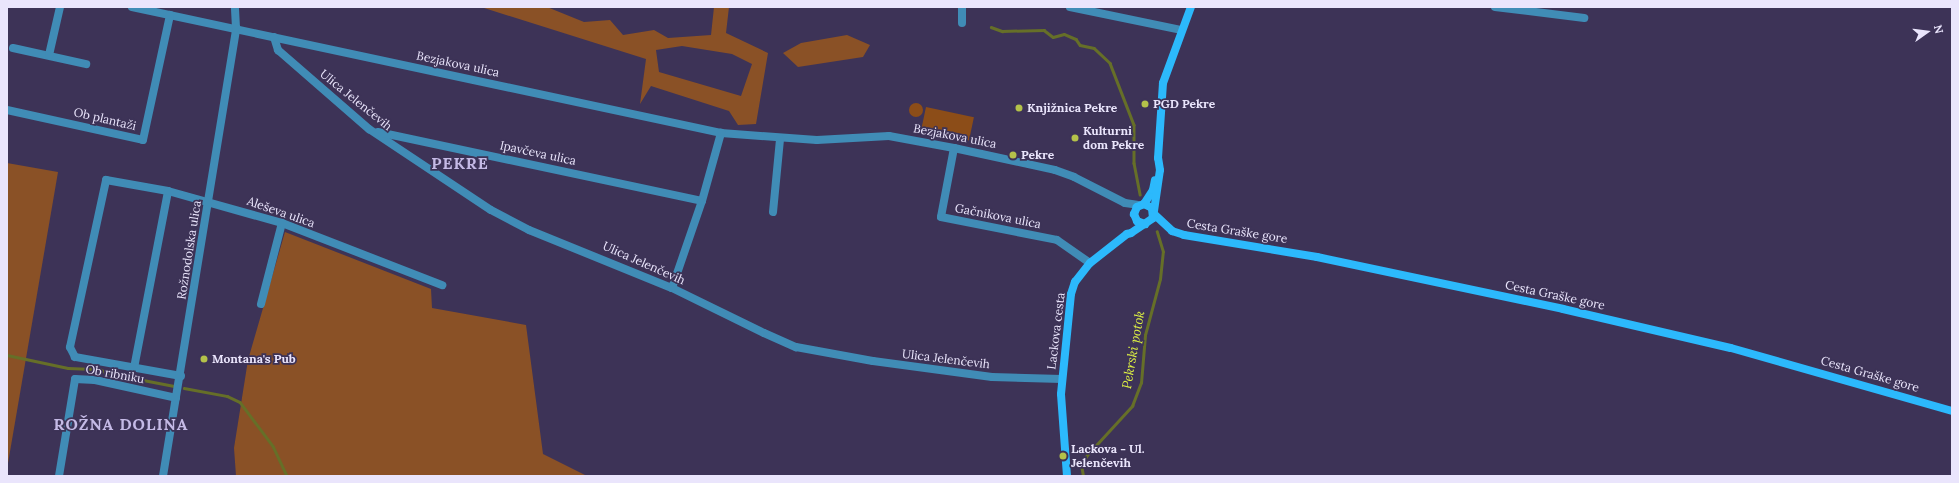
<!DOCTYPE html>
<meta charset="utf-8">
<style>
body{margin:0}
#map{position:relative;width:1959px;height:483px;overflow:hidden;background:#3d3357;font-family:Lora,serif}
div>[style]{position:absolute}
.green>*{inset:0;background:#8c4d18;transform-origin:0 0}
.round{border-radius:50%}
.forest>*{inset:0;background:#8a5126}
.stream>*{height:2.5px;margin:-1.25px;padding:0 1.25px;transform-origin:1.25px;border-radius:1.25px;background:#666f28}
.street>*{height:8px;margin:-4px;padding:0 4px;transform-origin:4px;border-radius:4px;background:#408cb6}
.secondary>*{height:8px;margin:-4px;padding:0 4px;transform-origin:4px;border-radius:4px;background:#2cb9fc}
.dots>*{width:11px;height:11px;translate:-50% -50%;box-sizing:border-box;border:2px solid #3d3357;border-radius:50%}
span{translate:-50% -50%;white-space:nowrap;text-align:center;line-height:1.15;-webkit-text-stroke:3.5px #3d3357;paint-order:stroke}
.street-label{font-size:12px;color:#eae5fc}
.poi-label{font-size:12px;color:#eae5fc;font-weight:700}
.left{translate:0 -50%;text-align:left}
.water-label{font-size:13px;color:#dff243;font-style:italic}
.district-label{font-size:16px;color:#c5bae6;font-weight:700;letter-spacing:1px}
.frame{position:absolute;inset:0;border:8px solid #eae5fc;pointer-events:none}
.north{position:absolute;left:1907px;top:12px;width:40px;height:40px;-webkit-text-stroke:3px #3d3357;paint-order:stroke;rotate:76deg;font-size:11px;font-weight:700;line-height:16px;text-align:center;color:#eae5fc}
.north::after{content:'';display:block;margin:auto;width:14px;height:18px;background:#eae5fc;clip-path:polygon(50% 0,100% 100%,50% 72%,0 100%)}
</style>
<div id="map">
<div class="green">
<i class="round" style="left:909px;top:103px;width:14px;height:14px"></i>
<i style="left:926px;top:107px;width:49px;height:24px;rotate:12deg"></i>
</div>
<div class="forest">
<i style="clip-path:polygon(evenodd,481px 7px,547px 7px,584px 22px,610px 20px,623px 35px,654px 30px,668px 38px,711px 35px,714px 7px,729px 7px,726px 33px,768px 53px,756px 124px,738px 125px,729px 111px,651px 86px,640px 104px,646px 59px,481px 7px,682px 46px,732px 54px,752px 64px,741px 96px,659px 72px,656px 50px,682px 46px)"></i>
<i style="clip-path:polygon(847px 35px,870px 45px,863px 57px,798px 67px,783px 53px,801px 43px)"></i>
<i style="clip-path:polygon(7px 163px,58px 172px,7px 469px)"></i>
<i style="clip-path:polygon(285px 232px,431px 289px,432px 308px,526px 325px,543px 454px,587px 476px,236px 476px,234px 448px,248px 360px)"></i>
</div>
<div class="stream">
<i style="left:991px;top:27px;width:12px;rotate:20deg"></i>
<i style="left:1002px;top:31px;width:42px;rotate:-1.4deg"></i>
<i style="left:1044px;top:30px;width:11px;rotate:38deg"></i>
<i style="left:1053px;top:37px;width:11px;rotate:-15deg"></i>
<i style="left:1064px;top:34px;width:13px;rotate:23deg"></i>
<i style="left:1076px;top:39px;width:7px;rotate:56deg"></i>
<i style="left:1080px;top:45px;width:14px;rotate:12deg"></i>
<i style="left:1094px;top:48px;width:22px;rotate:43deg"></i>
<i style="left:1110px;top:63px;width:66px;rotate:68.8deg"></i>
<i style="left:1134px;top:125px;width:38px;rotate:90deg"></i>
<i style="left:1134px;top:163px;width:32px;rotate:79deg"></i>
<i style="left:7px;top:355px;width:62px;rotate:12deg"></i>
<i style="left:68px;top:368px;width:32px;rotate:2deg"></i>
<i style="left:100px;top:369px;width:8px;rotate:30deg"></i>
<i style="left:107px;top:373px;width:68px;rotate:11deg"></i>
<i style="left:184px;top:388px;width:44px;rotate:10.5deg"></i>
<i style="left:227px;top:396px;width:14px;rotate:25deg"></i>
<i style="left:240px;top:402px;width:55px;rotate:53.1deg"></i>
<i style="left:273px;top:446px;width:33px;rotate:65deg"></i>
<i style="left:1083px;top:476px;width:11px;rotate:-100deg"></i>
<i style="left:1081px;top:465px;width:12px;rotate:-59deg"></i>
<i style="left:1087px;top:455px;width:67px;rotate:-47.4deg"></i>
<i style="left:1132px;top:406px;width:25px;rotate:-69deg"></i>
<i style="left:1141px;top:383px;width:48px;rotate:-85.2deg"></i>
<i style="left:1145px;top:335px;width:58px;rotate:-75deg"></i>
<i style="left:1160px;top:279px;width:27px;rotate:-84deg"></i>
<i style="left:1163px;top:252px;width:21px;rotate:-107deg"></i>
</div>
<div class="street">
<i style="left:132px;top:7px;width:602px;rotate:12.07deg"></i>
<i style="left:721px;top:133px;width:96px;rotate:4.2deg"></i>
<i style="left:817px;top:140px;width:72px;rotate:-3.2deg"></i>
<i style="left:889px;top:136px;width:66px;rotate:10.5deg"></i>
<i style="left:954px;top:148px;width:103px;rotate:12.3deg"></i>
<i style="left:1055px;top:170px;width:20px;rotate:20deg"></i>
<i style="left:1074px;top:177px;width:57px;rotate:27deg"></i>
<i style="left:1125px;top:203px;width:15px;rotate:8deg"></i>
<i style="left:1070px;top:7px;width:113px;rotate:11.7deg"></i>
<i style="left:1495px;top:7px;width:90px;rotate:7deg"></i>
<i style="left:962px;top:23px;width:16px;rotate:-90deg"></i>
<i style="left:274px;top:37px;width:14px;rotate:73deg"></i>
<i style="left:278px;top:50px;width:121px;rotate:41deg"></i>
<i style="left:369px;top:129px;width:146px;rotate:33.6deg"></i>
<i style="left:491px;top:210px;width:43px;rotate:27.8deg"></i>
<i style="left:529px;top:230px;width:154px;rotate:22.1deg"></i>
<i style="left:672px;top:288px;width:102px;rotate:26.1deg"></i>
<i style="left:764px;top:333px;width:35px;rotate:24deg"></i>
<i style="left:796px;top:347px;width:78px;rotate:10.3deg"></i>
<i style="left:873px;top:361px;width:120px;rotate:7.7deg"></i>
<i style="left:992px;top:377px;width:70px;rotate:1.6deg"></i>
<i style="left:13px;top:48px;width:75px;rotate:12.4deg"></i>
<i style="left:49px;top:55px;width:49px;rotate:-77.1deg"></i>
<i style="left:7px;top:110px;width:139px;rotate:12.4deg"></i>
<i style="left:143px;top:140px;width:128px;rotate:-77.8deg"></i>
<i style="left:378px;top:132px;width:331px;rotate:12deg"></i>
<i style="left:954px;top:148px;width:70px;rotate:100.7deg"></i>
<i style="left:941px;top:217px;width:118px;rotate:11.2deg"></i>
<i style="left:1057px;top:240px;width:40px;rotate:34.9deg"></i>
<i style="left:773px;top:212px;width:73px;rotate:-84.5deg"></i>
<i style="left:672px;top:288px;width:92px;rotate:-71deg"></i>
<i style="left:702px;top:201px;width:71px;rotate:-74.4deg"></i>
<i style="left:261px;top:304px;width:84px;rotate:-75.5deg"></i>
<i style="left:134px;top:368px;width:180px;rotate:-79.1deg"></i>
<i style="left:181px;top:376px;width:108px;rotate:-169.8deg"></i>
<i style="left:75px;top:357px;width:11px;rotate:-117deg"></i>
<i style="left:70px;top:347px;width:171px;rotate:-77.8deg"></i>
<i style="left:106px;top:180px;width:63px;rotate:10.1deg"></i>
<i style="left:168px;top:191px;width:118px;rotate:15.7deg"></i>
<i style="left:282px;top:223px;width:172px;rotate:21.2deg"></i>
<i style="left:59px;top:476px;width:98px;rotate:-80.6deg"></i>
<i style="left:75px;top:379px;width:20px;rotate:3deg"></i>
<i style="left:95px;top:380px;width:83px;rotate:12.5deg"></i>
<i style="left:163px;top:476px;width:454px;rotate:-80.7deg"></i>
<i style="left:236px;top:28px;width:21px;rotate:-93deg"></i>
</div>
<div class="secondary">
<i style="left:1144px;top:204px;width:17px;rotate:-57deg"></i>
<i style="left:1153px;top:190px;width:10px;rotate:-79deg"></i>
<i style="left:1154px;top:211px;width:41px;rotate:-81.7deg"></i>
<i style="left:1160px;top:170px;width:12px;rotate:-99deg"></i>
<i style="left:1158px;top:158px;width:75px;rotate:-86.2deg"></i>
<i style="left:1163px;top:83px;width:81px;rotate:-69.8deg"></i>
<i style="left:1154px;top:214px;width:25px;rotate:43deg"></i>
<i style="left:1172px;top:231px;width:13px;rotate:18deg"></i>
<i style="left:1184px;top:235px;width:135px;rotate:9.4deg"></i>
<i style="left:1317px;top:257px;width:251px;rotate:11.9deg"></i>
<i style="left:1563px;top:309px;width:172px;rotate:13.1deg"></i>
<i style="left:1731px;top:348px;width:230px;rotate:15.9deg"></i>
<i style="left:1067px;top:476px;width:82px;rotate:-94.2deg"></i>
<i style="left:1061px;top:394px;width:100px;rotate:-84.3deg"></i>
<i style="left:1071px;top:294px;width:13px;rotate:-72deg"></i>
<i style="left:1075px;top:282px;width:24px;rotate:-52deg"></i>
<i style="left:1090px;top:263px;width:47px;rotate:-38.1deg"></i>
<i style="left:1127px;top:234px;width:4px;rotate:-14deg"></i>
<i style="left:1131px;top:233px;width:27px;rotate:-34deg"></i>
<i style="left:1153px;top:218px;width:10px;rotate:-96deg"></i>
<i style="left:1152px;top:208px;width:9px;rotate:-153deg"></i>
<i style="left:1144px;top:204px;width:8px;rotate:157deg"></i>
<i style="left:1137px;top:207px;width:8px;rotate:113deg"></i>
<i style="left:1134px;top:214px;width:8px;rotate:67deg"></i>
<i style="left:1137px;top:221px;width:9px;rotate:21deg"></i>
</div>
<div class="dots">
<i style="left:1145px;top:104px;background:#b4c24a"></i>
<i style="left:1019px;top:108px;background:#b4c24a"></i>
<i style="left:1075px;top:138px;background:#b4c24a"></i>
<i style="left:1013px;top:155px;background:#b4c24a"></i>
<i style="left:204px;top:359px;background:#b4c24a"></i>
<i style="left:1063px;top:456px;background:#b4c24a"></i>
</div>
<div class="street-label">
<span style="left:458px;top:64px;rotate:12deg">Bezjakova ulica</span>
<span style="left:356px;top:100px;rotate:39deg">Ulica Jelenčevih</span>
<span style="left:105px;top:119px;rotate:13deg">Ob plantaži</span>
<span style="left:955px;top:136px;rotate:11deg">Bezjakova ulica</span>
<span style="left:538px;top:153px;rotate:12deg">Ipavčeva ulica</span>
<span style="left:281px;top:212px;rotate:19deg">Aleševa ulica</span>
<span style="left:998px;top:216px;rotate:11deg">Gačnikova ulica</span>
<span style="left:1237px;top:231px;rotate:9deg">Cesta Graške gore</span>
<span style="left:189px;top:250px;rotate:-81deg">Rožnodolska ulica</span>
<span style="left:644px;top:263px;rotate:24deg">Ulica Jelenčevih</span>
<span style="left:1555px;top:295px;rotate:12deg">Cesta Graške gore</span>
<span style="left:1056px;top:331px;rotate:-83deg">Lackova cesta</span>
<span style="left:946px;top:359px;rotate:7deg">Ulica Jelenčevih</span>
<span style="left:115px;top:374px;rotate:10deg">Ob ribniku</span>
<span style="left:1870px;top:374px;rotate:16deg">Cesta Graške gore</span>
</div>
<div class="poi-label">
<span class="left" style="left:1153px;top:104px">PGD Pekre</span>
<span class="left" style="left:1027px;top:108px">Knjižnica Pekre</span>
<span class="left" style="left:1083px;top:138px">Kulturni<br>dom Pekre</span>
<span class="left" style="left:1021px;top:155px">Pekre</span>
<span class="left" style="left:212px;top:359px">Montana's Pub</span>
<span class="left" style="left:1071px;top:456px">Lackova - Ul.<br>Jelenčevih</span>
</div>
<div class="water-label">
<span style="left:1134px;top:350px;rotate:-80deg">Pekrski potok</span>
</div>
<div class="district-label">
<span style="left:460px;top:163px">PEKRE</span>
<span style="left:121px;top:424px">ROŽNA DOLINA</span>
</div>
<div class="frame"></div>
<div class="north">N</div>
</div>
